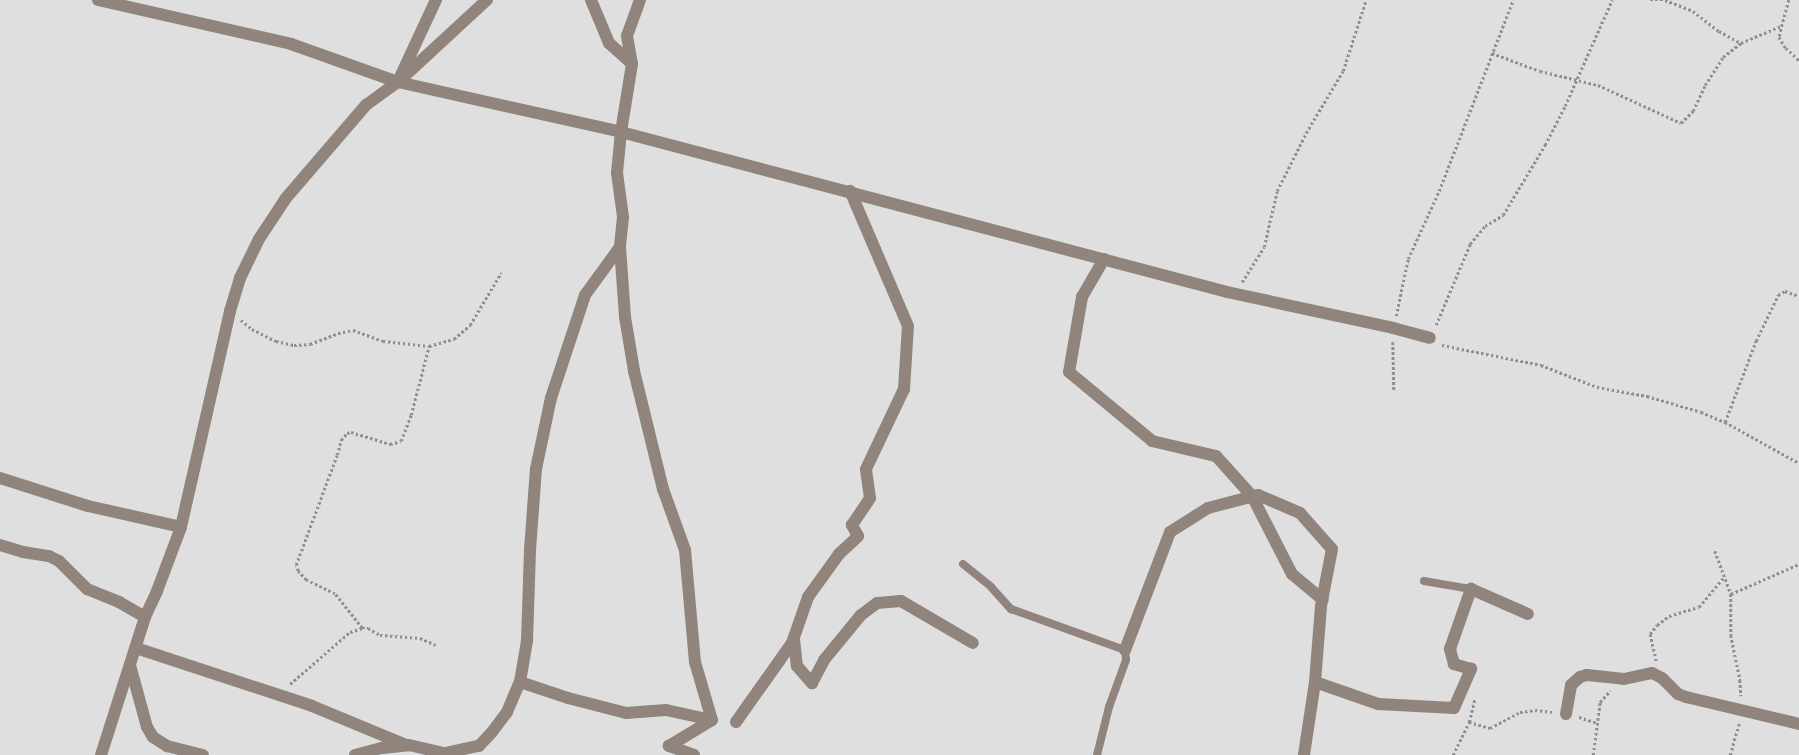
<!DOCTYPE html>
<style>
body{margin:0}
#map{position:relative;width:1799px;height:755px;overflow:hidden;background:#dfdfe0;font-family:Signika,sans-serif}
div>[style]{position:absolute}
.path>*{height:2.5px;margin-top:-1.25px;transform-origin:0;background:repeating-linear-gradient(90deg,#8f8f8f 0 2.5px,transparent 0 5px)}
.lane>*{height:8px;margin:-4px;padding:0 4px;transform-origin:4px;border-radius:4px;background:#91847c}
.street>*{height:12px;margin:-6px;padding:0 6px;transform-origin:6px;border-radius:6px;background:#91847c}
span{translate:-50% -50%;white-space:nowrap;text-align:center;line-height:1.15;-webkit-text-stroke:4.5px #fff;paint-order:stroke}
</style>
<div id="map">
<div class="path">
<i style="left:1650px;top:0;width:15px"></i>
<i style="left:1665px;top:0;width:30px;rotate:21deg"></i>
<i style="left:1693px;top:11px;width:33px;rotate:38deg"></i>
<i style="left:1719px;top:31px;width:25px;rotate:29deg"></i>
<i style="left:1741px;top:43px;width:43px;rotate:-23deg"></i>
<i style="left:1789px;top:0;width:38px;rotate:105deg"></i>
<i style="left:1779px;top:37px;width:13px;rotate:58deg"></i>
<i style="left:1786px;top:48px;width:18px;rotate:43deg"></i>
<i style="left:1492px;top:53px;width:51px;rotate:20.6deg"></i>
<i style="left:1540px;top:71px;width:60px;rotate:13.6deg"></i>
<i style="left:1598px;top:85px;width:91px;rotate:24.6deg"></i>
<i style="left:1681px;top:123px;width:17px;rotate:-45deg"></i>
<i style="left:1693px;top:111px;width:29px;rotate:-65deg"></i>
<i style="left:1705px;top:85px;width:33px;rotate:-57deg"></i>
<i style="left:1723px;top:57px;width:23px;rotate:-38deg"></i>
<i style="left:1242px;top:282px;width:41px;rotate:-57.8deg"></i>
<i style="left:1264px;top:247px;width:57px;rotate:-76.9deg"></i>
<i style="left:1277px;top:191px;width:65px;rotate:-63.4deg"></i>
<i style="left:1306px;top:133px;width:72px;rotate:-59.2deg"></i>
<i style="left:1343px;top:71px;width:75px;rotate:-72.1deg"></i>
<i style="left:1396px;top:316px;width:58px;rotate:-78.1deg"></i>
<i style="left:1408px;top:259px;width:75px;rotate:-65.5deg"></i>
<i style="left:1439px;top:191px;width:205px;rotate:-68.8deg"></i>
<i style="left:241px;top:320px;width:14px;rotate:39deg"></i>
<i style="left:252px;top:329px;width:27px;rotate:27deg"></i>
<i style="left:276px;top:341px;width:18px;rotate:13deg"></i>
<i style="left:294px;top:345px;width:16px;rotate:-4deg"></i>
<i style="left:310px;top:344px;width:30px;rotate:-21deg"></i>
<i style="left:338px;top:333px;width:15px;rotate:-11deg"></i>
<i style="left:353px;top:330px;width:32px;rotate:20deg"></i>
<i style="left:383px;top:341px;width:46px;rotate:6.2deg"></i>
<i style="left:1436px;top:325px;width:88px;rotate:-67.2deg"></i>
<i style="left:1470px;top:244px;width:23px;rotate:-50deg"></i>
<i style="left:1485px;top:226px;width:21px;rotate:-31deg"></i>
<i style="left:1503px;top:215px;width:82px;rotate:-59deg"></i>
<i style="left:1545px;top:145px;width:44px;rotate:-62.9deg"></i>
<i style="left:1565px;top:106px;width:116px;rotate:-66.1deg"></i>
<i style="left:1393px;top:342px;width:49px;rotate:88.8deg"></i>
<i style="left:1442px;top:345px;width:101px;rotate:11.4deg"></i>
<i style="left:1541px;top:365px;width:60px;rotate:21.4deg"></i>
<i style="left:1597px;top:387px;width:51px;rotate:10.2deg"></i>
<i style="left:1647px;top:396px;width:56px;rotate:16.5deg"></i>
<i style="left:1701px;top:412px;width:26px;rotate:23deg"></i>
<i style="left:1725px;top:422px;width:85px;rotate:29deg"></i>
<i style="left:1725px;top:422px;width:87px;rotate:-69.1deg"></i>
<i style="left:1756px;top:341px;width:51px;rotate:-64.4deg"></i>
<i style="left:1778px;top:295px;width:8px;rotate:-30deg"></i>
<i style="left:1785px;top:291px;width:15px;rotate:20deg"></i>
<i style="left:1715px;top:551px;width:46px;rotate:69.6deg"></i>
<i style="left:1731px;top:594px;width:41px;rotate:90deg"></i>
<i style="left:1731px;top:635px;width:46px;rotate:78.7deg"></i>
<i style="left:1740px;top:680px;width:16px;rotate:86deg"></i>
<i style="left:1731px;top:594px;width:74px;rotate:-23.8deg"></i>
<i style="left:362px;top:628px;width:43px;rotate:-128.5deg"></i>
<i style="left:335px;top:594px;width:32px;rotate:-154deg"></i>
<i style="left:306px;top:580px;width:12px;rotate:-132deg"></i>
<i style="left:298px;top:571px;width:6px;rotate:-108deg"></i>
<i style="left:296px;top:565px;width:117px;rotate:-69.6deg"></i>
<i style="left:337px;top:455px;width:16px;rotate:-75deg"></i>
<i style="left:341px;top:440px;width:9px;rotate:-49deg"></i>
<i style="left:347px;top:433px;width:4px;rotate:-14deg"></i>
<i style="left:351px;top:432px;width:41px;rotate:17.1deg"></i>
<i style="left:390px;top:444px;width:11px;rotate:-15deg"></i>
<i style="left:401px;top:441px;width:28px;rotate:-69deg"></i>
<i style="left:411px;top:415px;width:71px;rotate:-75.4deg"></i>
<i style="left:429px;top:346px;width:26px;rotate:-16deg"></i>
<i style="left:454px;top:339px;width:21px;rotate:-41deg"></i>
<i style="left:470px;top:325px;width:61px;rotate:-59.2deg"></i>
<i style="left:1656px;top:661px;width:28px;rotate:-103deg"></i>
<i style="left:1650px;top:634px;width:11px;rotate:-52deg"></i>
<i style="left:1657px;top:625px;width:15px;rotate:-37deg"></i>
<i style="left:1669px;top:616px;width:31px;rotate:-17deg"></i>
<i style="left:1699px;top:607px;width:39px;rotate:-50deg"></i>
<i style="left:290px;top:684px;width:79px;rotate:-40.9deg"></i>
<i style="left:350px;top:632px;width:13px;rotate:-18deg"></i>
<i style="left:362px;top:628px;width:6px"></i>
<i style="left:368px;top:628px;width:14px;rotate:30deg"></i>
<i style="left:380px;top:635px;width:40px;rotate:4.3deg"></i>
<i style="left:420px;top:638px;width:17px;rotate:24deg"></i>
<i style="left:1579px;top:717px;width:19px;rotate:18deg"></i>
<i style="left:1469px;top:722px;width:22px;rotate:16deg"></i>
<i style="left:1490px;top:728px;width:34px;rotate:-28deg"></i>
<i style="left:1520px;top:712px;width:15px;rotate:-8deg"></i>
<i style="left:1535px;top:710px;width:17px;rotate:7deg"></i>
<i style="left:1453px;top:755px;width:37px;rotate:-64deg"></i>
<i style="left:1469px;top:722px;width:25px;rotate:-76deg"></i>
<i style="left:1593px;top:755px;width:53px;rotate:-82.5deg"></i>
<i style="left:1600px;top:702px;width:15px;rotate:-48deg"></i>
<i style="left:1730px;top:755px;width:33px;rotate:-74deg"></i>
</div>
<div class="lane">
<i style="left:963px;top:564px;width:36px;rotate:39deg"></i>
<i style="left:991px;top:587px;width:30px;rotate:48deg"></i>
<i style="left:1011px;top:609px;width:121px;rotate:19.8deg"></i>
<i style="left:1125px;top:650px;width:10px;rotate:84deg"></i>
<i style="left:1126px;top:660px;width:50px;rotate:109.9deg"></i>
<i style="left:1109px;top:707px;width:49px;rotate:104deg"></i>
<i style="left:1424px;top:581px;width:48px;rotate:9.7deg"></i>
</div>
<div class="street">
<i style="left:98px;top:0;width:198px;rotate:12.8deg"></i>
<i style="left:291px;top:44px;width:114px;rotate:19.6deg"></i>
<i style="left:398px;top:82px;width:229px;rotate:12.6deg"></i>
<i style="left:621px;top:132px;width:627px;rotate:14.79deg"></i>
<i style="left:1227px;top:292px;width:170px;rotate:12.2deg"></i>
<i style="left:1393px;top:328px;width:38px;rotate:15deg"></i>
<i style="left:591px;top:0;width:47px;rotate:67.3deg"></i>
<i style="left:609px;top:43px;width:31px;rotate:42deg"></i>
<i style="left:640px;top:0;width:38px;rotate:110deg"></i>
<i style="left:627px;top:36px;width:28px;rotate:80deg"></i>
<i style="left:632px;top:64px;width:69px;rotate:99.2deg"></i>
<i style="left:621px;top:132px;width:41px;rotate:95.6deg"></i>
<i style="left:617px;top:173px;width:44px;rotate:82.2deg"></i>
<i style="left:623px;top:217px;width:30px;rotate:96deg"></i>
<i style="left:620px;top:247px;width:70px;rotate:85.9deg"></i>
<i style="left:625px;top:317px;width:55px;rotate:80.5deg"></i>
<i style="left:634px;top:371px;width:122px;rotate:76.2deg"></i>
<i style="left:663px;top:489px;width:65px;rotate:70.2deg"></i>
<i style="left:685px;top:550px;width:112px;rotate:84.9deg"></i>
<i style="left:695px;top:662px;width:60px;rotate:73.7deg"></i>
<i style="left:401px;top:75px;width:83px;rotate:-65deg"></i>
<i style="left:1104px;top:259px;width:44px;rotate:120.1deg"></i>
<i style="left:1082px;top:297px;width:76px;rotate:99.8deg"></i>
<i style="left:1069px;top:372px;width:108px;rotate:39.7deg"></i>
<i style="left:1152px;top:441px;width:66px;rotate:13.2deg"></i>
<i style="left:1216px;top:456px;width:54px;rotate:48deg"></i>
<i style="left:1252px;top:496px;width:88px;rotate:62.9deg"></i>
<i style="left:1292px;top:574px;width:40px;rotate:40deg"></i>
<i style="left:0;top:478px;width:92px;rotate:17.7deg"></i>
<i style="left:88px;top:506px;width:95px;rotate:12.7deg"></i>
<i style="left:0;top:545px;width:24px;rotate:17deg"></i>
<i style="left:23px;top:552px;width:26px;rotate:9deg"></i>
<i style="left:49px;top:556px;width:11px;rotate:27deg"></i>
<i style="left:59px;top:561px;width:40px;rotate:45deg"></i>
<i style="left:87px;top:589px;width:35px;rotate:22deg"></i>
<i style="left:119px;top:602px;width:30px;rotate:30deg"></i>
<i style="left:794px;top:639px;width:27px;rotate:84deg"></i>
<i style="left:797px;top:666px;width:23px;rotate:49deg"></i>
<i style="left:812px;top:683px;width:26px;rotate:-62deg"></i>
<i style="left:824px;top:660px;width:58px;rotate:-50.6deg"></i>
<i style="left:861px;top:615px;width:20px;rotate:-37deg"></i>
<i style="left:877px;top:603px;width:24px;rotate:-5deg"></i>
<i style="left:901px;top:601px;width:83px;rotate:30.3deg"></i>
<i style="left:136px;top:648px;width:185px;rotate:18.2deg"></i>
<i style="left:312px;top:706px;width:102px;rotate:22.5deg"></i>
<i style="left:1125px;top:650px;width:126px;rotate:-69.1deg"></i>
<i style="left:1170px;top:532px;width:45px;rotate:-32.3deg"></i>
<i style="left:1208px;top:508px;width:52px;rotate:-14.6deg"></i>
<i style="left:1258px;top:495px;width:46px;rotate:23.2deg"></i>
<i style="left:1300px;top:513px;width:48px;rotate:48.4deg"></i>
<i style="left:1332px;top:549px;width:58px;rotate:100.9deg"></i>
<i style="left:1321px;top:606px;width:76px;rotate:94.5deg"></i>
<i style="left:1315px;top:682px;width:74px;rotate:98.6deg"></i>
<i style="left:130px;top:665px;width:64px;rotate:74.7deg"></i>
<i style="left:147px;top:727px;width:12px;rotate:59deg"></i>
<i style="left:153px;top:737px;width:17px;rotate:33deg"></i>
<i style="left:167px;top:746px;width:37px;rotate:14deg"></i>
<i style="left:520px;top:682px;width:51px;rotate:18.4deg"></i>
<i style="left:568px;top:698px;width:60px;rotate:14.5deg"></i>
<i style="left:626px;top:713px;width:40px;rotate:-4.3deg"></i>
<i style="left:666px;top:710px;width:47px;rotate:12.3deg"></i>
<i style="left:1315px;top:682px;width:67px;rotate:19.2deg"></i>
<i style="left:1378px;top:704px;width:76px;rotate:3deg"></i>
<i style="left:1454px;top:708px;width:43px;rotate:-66.4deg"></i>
<i style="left:1471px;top:669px;width:18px;rotate:-164deg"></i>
<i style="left:1454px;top:664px;width:16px;rotate:-105deg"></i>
<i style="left:1450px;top:649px;width:64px;rotate:-70.7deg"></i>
<i style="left:1471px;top:589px;width:62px;rotate:23.7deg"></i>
<i style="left:1566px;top:714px;width:29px;rotate:-80deg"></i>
<i style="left:1571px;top:685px;width:12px;rotate:-42deg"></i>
<i style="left:1580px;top:677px;width:7px;rotate:-16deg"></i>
<i style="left:1587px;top:675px;width:37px;rotate:6deg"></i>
<i style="left:1624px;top:679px;width:29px;rotate:-12deg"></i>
<i style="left:1652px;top:673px;width:11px;rotate:27deg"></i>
<i style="left:1662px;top:678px;width:23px;rotate:45deg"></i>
<i style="left:1678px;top:694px;width:9px;rotate:21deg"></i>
<i style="left:1686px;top:697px;width:116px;rotate:13.4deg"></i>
<i style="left:736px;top:722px;width:97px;rotate:-54.7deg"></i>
<i style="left:792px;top:643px;width:49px;rotate:-70.8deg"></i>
<i style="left:808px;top:597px;width:53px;rotate:-54.2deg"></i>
<i style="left:839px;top:554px;width:26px;rotate:-43deg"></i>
<i style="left:858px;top:536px;width:13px;rotate:-119deg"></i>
<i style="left:852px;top:525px;width:32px;rotate:-56deg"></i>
<i style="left:870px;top:498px;width:29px;rotate:-98deg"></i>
<i style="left:866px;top:469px;width:89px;rotate:-64.6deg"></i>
<i style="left:904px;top:389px;width:63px;rotate:-86.4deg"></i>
<i style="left:908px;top:326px;width:147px;rotate:-113.2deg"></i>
<i style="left:101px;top:755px;width:145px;rotate:-72.3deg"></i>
<i style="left:145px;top:617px;width:29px;rotate:-65deg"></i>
<i style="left:157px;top:591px;width:68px;rotate:-69.4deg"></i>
<i style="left:181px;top:527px;width:221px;rotate:-77.2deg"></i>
<i style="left:230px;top:311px;width:34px;rotate:-73deg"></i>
<i style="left:240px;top:278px;width:43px;rotate:-64deg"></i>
<i style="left:259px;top:239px;width:49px;rotate:-56.6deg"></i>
<i style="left:286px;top:198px;width:123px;rotate:-49.3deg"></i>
<i style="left:366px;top:105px;width:39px;rotate:-36deg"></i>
<i style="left:398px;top:82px;width:121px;rotate:-42.7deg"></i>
<i style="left:355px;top:755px;width:28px;rotate:-15deg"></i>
<i style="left:382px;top:748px;width:27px;rotate:-6deg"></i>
<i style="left:409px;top:745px;width:37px;rotate:13deg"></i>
<i style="left:445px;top:753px;width:35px;rotate:-12deg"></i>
<i style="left:479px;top:746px;width:19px;rotate:-47deg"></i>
<i style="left:492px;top:732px;width:25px;rotate:-53deg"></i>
<i style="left:507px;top:712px;width:33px;rotate:-67deg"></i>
<i style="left:520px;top:682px;width:42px;rotate:-80.3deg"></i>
<i style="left:527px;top:641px;width:91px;rotate:-88.1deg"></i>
<i style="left:530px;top:550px;width:81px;rotate:-85.8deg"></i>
<i style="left:536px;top:469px;width:73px;rotate:-78.1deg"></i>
<i style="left:551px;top:398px;width:108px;rotate:-71.7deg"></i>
<i style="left:585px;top:295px;width:59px;rotate:-53.9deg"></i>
<i style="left:694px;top:755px;width:27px;rotate:-160deg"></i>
<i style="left:669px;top:746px;width:50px;rotate:-31.2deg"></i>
</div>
</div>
